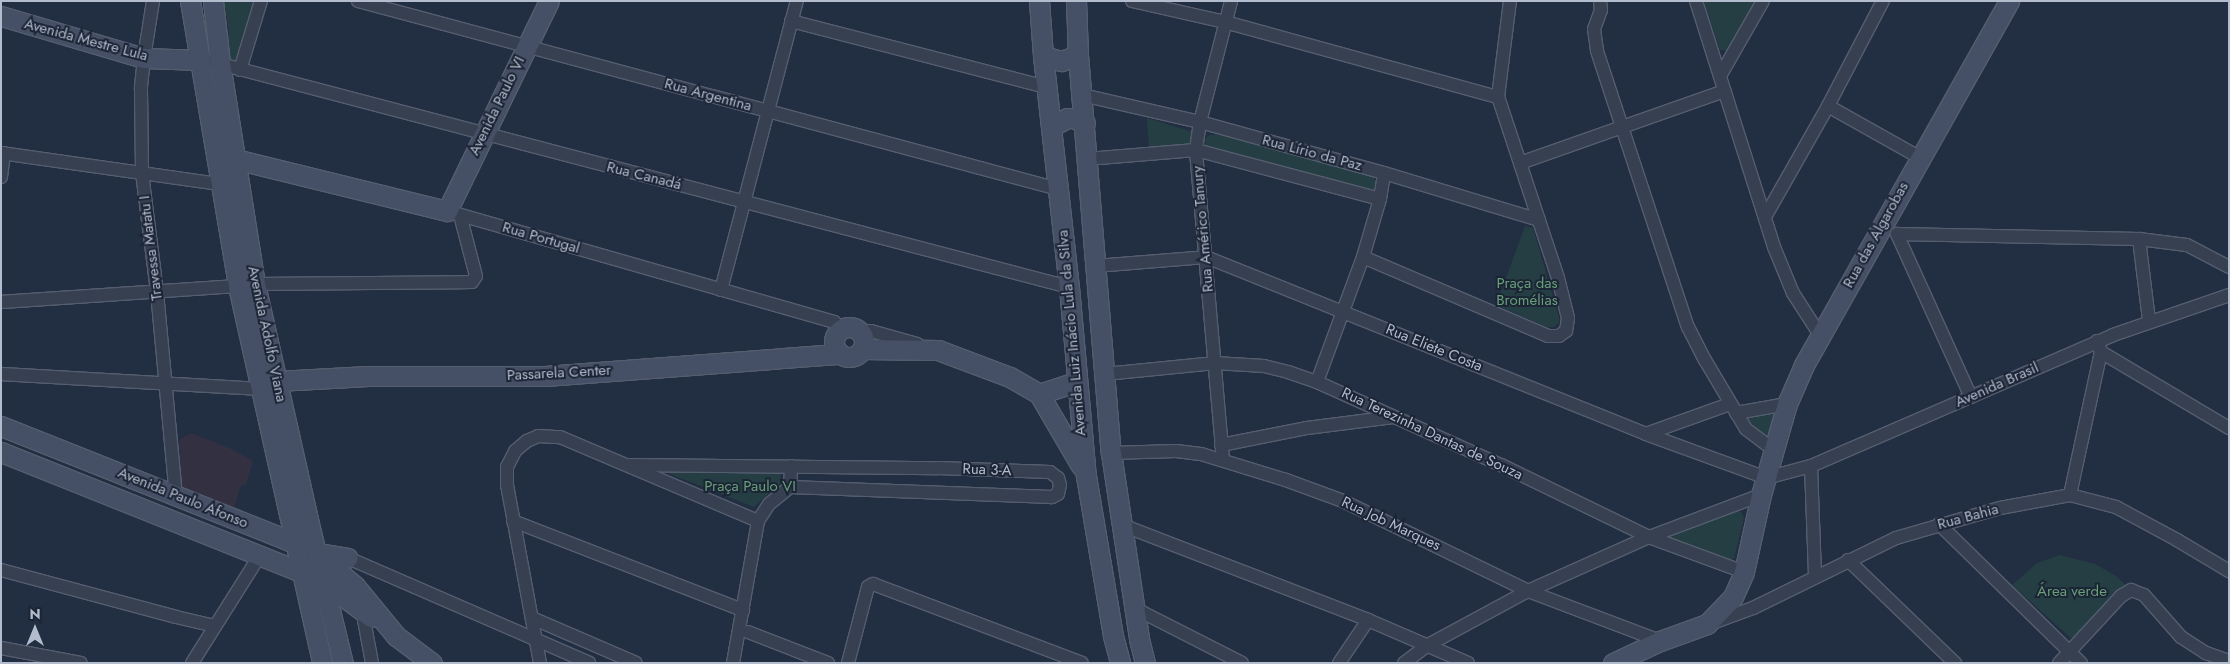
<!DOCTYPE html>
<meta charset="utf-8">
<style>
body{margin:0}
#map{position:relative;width:2230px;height:664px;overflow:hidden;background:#222e42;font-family:Jost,sans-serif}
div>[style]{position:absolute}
.medical>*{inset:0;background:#333042}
.green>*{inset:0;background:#253e43}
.roads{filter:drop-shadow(1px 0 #555e6f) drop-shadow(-1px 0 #555e6f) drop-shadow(0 1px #555e6f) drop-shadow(0 -1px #555e6f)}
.street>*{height:12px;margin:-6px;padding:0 6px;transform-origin:6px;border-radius:6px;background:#374051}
.secondary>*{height:19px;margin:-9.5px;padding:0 9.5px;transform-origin:9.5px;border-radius:9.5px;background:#454f65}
.secondary>.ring{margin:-9.5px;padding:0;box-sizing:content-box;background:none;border:19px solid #454f65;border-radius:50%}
span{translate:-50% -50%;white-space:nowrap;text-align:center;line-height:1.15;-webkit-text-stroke:4px #1c2536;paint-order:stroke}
.street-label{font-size:15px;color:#b3bccc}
.park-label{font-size:15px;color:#689f78}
.frame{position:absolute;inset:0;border:2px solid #b3bccc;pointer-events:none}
.north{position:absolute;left:10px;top:604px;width:50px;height:50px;-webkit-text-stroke:4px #1c2536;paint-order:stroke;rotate:0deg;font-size:14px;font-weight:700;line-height:20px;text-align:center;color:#b3bccc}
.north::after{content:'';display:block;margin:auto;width:18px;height:22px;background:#b3bccc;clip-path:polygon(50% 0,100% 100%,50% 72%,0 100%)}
</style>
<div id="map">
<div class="medical">
<i style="clip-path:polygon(191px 433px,234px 450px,253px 461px,246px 485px,241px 485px,233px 513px,181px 488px,179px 440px)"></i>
</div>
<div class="green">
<i style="clip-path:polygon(224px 1px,254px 1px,238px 60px,233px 62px,228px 61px,224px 42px,229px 32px)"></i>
<i style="clip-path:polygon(1704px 1px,1755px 1px,1728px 51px,1720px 50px)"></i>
<i style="clip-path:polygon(1147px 118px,1190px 131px,1193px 134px,1191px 142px,1185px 146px,1149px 147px)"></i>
<i style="clip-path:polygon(1219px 134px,1374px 177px,1377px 187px,1374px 190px,1368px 191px,1208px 149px,1205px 145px,1206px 138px,1210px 135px)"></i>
<i style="clip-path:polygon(1525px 226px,1533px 228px,1559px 317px,1559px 323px,1554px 327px,1547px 327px,1496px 305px)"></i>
<i style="clip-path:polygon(1778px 408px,1770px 439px,1743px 416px)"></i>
<i style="clip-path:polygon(781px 469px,780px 486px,768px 494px,754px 507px,660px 470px)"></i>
<i style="clip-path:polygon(1737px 509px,1742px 513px,1744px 518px,1734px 559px,1726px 561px,1665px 536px)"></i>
<i style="clip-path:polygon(2060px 555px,2095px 564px,2116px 576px,2128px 587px,2073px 640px,2012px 585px,2037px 563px)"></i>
</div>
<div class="roads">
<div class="street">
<i style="left:153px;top:1px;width:58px;rotate:99deg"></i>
<i style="left:144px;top:58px;width:31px;rotate:96deg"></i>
<i style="left:141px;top:89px;width:84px;rotate:89.3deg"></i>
<i style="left:142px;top:173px;width:120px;rotate:82.8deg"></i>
<i style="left:157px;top:292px;width:204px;rotate:84.7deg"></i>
<i style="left:358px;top:1px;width:725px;rotate:15.03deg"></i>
<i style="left:1132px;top:1px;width:95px;rotate:12.7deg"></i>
<i style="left:1225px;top:22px;width:283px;rotate:15.4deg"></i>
<i style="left:1600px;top:1px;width:9px;rotate:84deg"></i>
<i style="left:1601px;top:10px;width:20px;rotate:110deg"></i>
<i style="left:1594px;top:29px;width:22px;rotate:82deg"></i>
<i style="left:1597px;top:51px;width:291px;rotate:71.8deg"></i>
<i style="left:1688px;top:327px;width:37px;rotate:63deg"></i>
<i style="left:1705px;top:360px;width:80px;rotate:59.3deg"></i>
<i style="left:1746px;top:429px;width:34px;rotate:37deg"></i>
<i style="left:1696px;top:1px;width:258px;rotate:72.4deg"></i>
<i style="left:1774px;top:247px;width:50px;rotate:67.6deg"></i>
<i style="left:1793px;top:293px;width:50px;rotate:57.3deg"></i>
<i style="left:791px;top:21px;width:263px;rotate:14.5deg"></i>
<i style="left:213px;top:62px;width:885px;rotate:14.73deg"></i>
<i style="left:240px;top:70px;width:72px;rotate:-73.1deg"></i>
<i style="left:1720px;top:76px;width:86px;rotate:-60.2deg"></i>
<i style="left:1082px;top:95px;width:121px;rotate:12.9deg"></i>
<i style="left:1200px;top:122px;width:191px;rotate:15.5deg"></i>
<i style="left:1384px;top:173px;width:162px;rotate:16.9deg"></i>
<i style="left:1828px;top:106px;width:104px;rotate:29.3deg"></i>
<i style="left:1px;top:153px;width:221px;rotate:8.1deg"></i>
<i style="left:1087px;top:159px;width:109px;rotate:-4.7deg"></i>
<i style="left:1196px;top:150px;width:190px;rotate:14.9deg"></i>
<i style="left:1520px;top:163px;width:217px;rotate:-19.4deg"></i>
<i style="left:1px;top:177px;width:24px;rotate:-83deg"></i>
<i style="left:447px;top:211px;width:403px;rotate:16deg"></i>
<i style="left:834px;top:322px;width:11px;rotate:41deg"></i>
<i style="left:1765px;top:217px;width:128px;rotate:-60.4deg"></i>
<i style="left:1828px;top:106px;width:119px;rotate:-62.4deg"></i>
<i style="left:1897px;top:234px;width:242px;rotate:1.2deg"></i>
<i style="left:2139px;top:239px;width:48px;rotate:7.1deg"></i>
<i style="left:2187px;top:245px;width:47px;rotate:27.6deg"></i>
<i style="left:1897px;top:234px;width:179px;rotate:65.6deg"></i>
<i style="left:2139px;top:239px;width:83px;rotate:83deg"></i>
<i style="left:1363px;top:257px;width:201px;rotate:23.1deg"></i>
<i style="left:1548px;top:336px;width:11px"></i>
<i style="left:1559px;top:336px;width:9px;rotate:-36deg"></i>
<i style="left:1566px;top:331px;width:13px;rotate:-81deg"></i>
<i style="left:1568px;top:318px;width:41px;rotate:-104deg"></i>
<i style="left:1558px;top:278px;width:191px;rotate:-108.3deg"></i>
<i style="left:1498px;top:97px;width:97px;rotate:-82.9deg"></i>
<i style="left:1095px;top:266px;width:111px;rotate:-4.6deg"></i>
<i style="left:1206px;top:257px;width:474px;rotate:21.9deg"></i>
<i style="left:1646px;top:434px;width:128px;rotate:20.1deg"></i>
<i style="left:1766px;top:478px;width:47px;rotate:-14.9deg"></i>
<i style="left:1811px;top:466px;width:329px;rotate:-23.4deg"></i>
<i style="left:2113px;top:335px;width:123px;rotate:-19deg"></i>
<i style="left:255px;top:284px;width:217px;rotate:-0.5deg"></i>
<i style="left:472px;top:282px;width:7px;rotate:-56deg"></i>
<i style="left:476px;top:276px;width:63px;rotate:-104.7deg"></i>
<i style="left:721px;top:290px;width:299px;rotate:-75.3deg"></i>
<i style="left:1px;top:302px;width:238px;rotate:-3.9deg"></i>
<i style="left:862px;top:333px;width:9px;rotate:-13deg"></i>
<i style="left:871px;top:331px;width:48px;rotate:15.8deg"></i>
<i style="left:2097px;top:341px;width:12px;rotate:70deg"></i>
<i style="left:2101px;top:352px;width:149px;rotate:30.7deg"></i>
<i style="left:1px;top:374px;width:259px;rotate:3.3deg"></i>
<i style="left:1105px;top:374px;width:111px;rotate:-5.7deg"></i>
<i style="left:1215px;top:363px;width:49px;rotate:3.5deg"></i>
<i style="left:1264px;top:366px;width:25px;rotate:14deg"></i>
<i style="left:1288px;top:372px;width:31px;rotate:19deg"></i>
<i style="left:1317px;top:382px;width:202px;rotate:24.3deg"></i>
<i style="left:1501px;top:465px;width:165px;rotate:25.9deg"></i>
<i style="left:1649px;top:537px;width:101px;rotate:20.2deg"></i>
<i style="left:1317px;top:382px;width:133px;rotate:-69.8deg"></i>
<i style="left:1363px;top:257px;width:60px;rotate:-73.7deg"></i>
<i style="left:1380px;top:199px;width:26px;rotate:-81deg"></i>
<i style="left:1736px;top:413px;width:52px;rotate:-10deg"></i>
<i style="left:1646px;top:434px;width:89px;rotate:-19.7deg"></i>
<i style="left:1221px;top:445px;width:88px;rotate:-11.2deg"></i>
<i style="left:1307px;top:428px;width:87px;rotate:-7.3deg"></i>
<i style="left:1111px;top:453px;width:65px;rotate:-1.8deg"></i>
<i style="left:1176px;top:451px;width:25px;rotate:7deg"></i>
<i style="left:1201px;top:454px;width:86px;rotate:17deg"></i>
<i style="left:1283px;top:479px;width:64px;rotate:20.1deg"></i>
<i style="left:1343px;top:501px;width:206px;rotate:25.9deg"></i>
<i style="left:1528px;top:591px;width:141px;rotate:20.7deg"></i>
<i style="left:1223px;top:460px;width:311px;rotate:-95deg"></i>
<i style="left:1196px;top:150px;width:28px;rotate:-82deg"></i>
<i style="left:1200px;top:122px;width:125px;rotate:-75.6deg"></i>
<i style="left:629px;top:465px;width:309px;rotate:0.6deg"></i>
<i style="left:938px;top:468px;width:112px;rotate:2deg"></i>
<i style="left:1050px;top:472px;width:10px;rotate:37deg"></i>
<i style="left:1058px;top:478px;width:7px;rotate:74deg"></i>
<i style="left:1060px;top:485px;width:9px;rotate:103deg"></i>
<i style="left:1058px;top:494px;width:7px;rotate:153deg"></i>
<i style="left:1052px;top:497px;width:262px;rotate:-177.8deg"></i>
<i style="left:1811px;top:466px;width:111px;rotate:87.9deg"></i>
<i style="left:2070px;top:495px;width:146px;rotate:-77.8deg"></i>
<i style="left:513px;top:521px;width:247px;rotate:21.2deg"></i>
<i style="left:1939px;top:524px;width:199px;rotate:44.4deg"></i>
<i style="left:1122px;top:525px;width:264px;rotate:21.1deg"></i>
<i style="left:1368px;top:620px;width:109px;rotate:23.3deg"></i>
<i style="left:348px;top:558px;width:263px;rotate:23.5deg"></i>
<i style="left:1848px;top:560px;width:149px;rotate:43.9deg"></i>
<i style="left:1px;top:570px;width:181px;rotate:15deg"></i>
<i style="left:176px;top:617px;width:40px;rotate:13deg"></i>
<i style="left:1134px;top:608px;width:121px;rotate:27deg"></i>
<i style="left:362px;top:609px;width:55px;rotate:79.5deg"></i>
<i style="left:532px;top:618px;width:113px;rotate:23.4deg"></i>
<i style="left:1712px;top:623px;width:44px;rotate:-20.1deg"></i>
<i style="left:1753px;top:608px;width:159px;rotate:-26.1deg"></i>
<i style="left:1896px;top:538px;width:108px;rotate:-16.1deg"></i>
<i style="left:2000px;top:508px;width:71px;rotate:-10.5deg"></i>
<i style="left:2070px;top:495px;width:48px;rotate:14.6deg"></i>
<i style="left:2116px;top:507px;width:69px;rotate:28.4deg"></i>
<i style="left:2177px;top:540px;width:61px;rotate:30.8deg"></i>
<i style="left:748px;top:632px;width:86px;rotate:21.2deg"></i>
<i style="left:1px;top:648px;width:81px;rotate:10.6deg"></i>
<i style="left:192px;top:663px;width:128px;rotate:-57.8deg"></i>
<i style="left:540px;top:663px;width:181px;rotate:-100.5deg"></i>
<i style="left:507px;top:485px;width:18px;rotate:-90deg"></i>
<i style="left:507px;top:467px;width:18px;rotate:-63deg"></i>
<i style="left:515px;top:451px;width:16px;rotate:-40deg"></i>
<i style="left:527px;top:441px;width:12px;rotate:-24deg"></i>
<i style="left:538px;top:436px;width:22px;rotate:3deg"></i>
<i style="left:560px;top:437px;width:215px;rotate:23deg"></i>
<i style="left:733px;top:663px;width:144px;rotate:-80deg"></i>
<i style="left:758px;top:521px;width:20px;rotate:-57deg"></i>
<i style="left:769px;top:504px;width:27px;rotate:-39deg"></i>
<i style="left:790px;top:487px;width:21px;rotate:-87deg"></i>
<i style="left:848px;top:663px;width:79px;rotate:-75.3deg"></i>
<i style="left:868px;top:587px;width:6px;rotate:-31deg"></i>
<i style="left:873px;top:584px;width:223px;rotate:20.7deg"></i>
<i style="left:1339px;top:663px;width:52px;rotate:-56deg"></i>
<i style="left:1404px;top:663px;width:30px;rotate:-37deg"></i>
<i style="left:1428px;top:645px;width:114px;rotate:-28.4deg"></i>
<i style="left:1528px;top:591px;width:133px;rotate:-24.1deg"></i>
<i style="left:1649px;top:537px;width:120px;rotate:-20.6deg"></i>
<i style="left:2059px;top:663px;width:91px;rotate:-47.2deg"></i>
<i style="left:2121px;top:596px;width:12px;rotate:-31deg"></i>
<i style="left:2131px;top:590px;width:14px;rotate:21deg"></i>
<i style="left:2144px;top:595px;width:56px;rotate:48.6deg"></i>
<i style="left:2181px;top:637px;width:30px;rotate:33deg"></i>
<i style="left:2206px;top:653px;width:24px;rotate:19deg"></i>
</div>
<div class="secondary">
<i style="left:190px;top:1px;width:289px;rotate:80.4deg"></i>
<i style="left:238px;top:286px;width:386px;rotate:77.4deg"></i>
<i style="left:213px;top:1px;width:62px;rotate:83.6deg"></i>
<i style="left:220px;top:63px;width:224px;rotate:81deg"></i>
<i style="left:255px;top:284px;width:246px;rotate:77.3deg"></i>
<i style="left:309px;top:524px;width:143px;rotate:76.3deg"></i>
<i style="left:1039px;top:1px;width:55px;rotate:85.8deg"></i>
<i style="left:1043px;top:56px;width:232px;rotate:83.6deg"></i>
<i style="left:1069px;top:287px;width:190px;rotate:84.9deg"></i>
<i style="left:1086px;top:476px;width:162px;rotate:80.4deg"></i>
<i style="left:1113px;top:636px;width:28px;rotate:75deg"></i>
<i style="left:1076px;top:1px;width:54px;rotate:87.9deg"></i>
<i style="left:1078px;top:55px;width:399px;rotate:85.3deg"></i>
<i style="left:1111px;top:453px;width:188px;rotate:81.4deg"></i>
<i style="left:1139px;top:639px;width:25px;rotate:76deg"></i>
<i style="left:1px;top:16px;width:149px;rotate:16.4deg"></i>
<i style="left:144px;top:58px;width:57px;rotate:2deg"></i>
<i style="left:1043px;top:56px;width:19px;rotate:16deg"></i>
<i style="left:1061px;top:61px;width:18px;rotate:-19deg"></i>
<i style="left:1051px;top:127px;width:18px;rotate:-29deg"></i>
<i style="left:1067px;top:118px;width:6px"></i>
<i style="left:1073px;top:118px;width:13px;rotate:23deg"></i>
<i style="left:235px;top:159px;width:218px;rotate:13.8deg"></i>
<i style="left:447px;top:211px;width:233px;rotate:-64.1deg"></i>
<i class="ring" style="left:834px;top:327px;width:11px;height:11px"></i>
<i style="left:863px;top:349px;width:75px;rotate:0.8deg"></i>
<i style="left:938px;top:350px;width:77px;rotate:20.6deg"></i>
<i style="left:1010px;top:377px;width:34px;rotate:30deg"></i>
<i style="left:1039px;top:394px;width:83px;rotate:59.7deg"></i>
<i style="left:277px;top:381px;width:91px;rotate:-3.1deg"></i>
<i style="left:368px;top:376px;width:177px"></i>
<i style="left:545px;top:376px;width:296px;rotate:-4.3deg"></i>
<i style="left:1039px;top:394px;width:40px;rotate:-18deg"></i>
<i style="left:1px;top:426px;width:306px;rotate:21.7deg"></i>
<i style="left:285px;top:539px;width:34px;rotate:24deg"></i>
<i style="left:316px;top:553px;width:51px;rotate:40.2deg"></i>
<i style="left:355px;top:586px;width:65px;rotate:50.6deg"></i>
<i style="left:396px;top:636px;width:45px;rotate:36.9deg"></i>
<i style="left:1px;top:452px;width:323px;rotate:21.8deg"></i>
<i style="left:301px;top:572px;width:26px;rotate:25deg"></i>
<i style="left:325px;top:583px;width:57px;rotate:36.5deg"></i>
<i style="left:317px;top:553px;width:31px;rotate:9deg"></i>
<i style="left:1613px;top:663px;width:52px;rotate:-25.1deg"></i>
<i style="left:1660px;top:641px;width:50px;rotate:-19.9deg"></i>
<i style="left:1707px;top:624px;width:37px;rotate:-46deg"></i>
<i style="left:1733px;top:597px;width:27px;rotate:-66deg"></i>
<i style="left:1744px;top:572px;width:79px;rotate:-77.6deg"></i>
<i style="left:1761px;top:495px;width:95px;rotate:-74.1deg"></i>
<i style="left:1787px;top:404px;width:43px;rotate:-66.4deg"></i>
<i style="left:1804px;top:365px;width:418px;rotate:-60.6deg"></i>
</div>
</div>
<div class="street-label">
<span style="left:86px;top:40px;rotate:15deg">Avenida Mestre Lula</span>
<span style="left:708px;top:95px;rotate:15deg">Rua Argentina</span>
<span style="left:497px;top:106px;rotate:-64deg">Avenida Paulo VI</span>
<span style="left:1312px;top:153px;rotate:15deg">Rua Lírio da Paz</span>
<span style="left:644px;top:176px;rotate:14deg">Rua Canadá</span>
<span style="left:1203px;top:229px;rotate:-95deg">Rua Américo Tanury</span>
<span style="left:1876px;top:235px;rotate:-61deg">Rua das Algarobas</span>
<span style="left:541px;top:238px;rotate:16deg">Rua Portugal</span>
<span style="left:151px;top:248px;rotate:-97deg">Travessa Matatu I</span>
<span style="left:1072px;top:333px;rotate:-95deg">Avenida Luiz Inácio Lula da Silva</span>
<span style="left:267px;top:334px;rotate:78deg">Avenida Adolfo Viana</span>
<span style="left:1434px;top:348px;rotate:22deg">Rua Eliete Costa</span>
<span style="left:559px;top:373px;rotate:-3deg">Passarela Center</span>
<span style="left:1997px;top:385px;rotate:-24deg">Avenida Brasil</span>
<span style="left:1432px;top:434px;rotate:25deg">Rua Terezinha Dantas de Souza</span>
<span style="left:987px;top:470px;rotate:2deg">Rua 3-A</span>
<span style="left:183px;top:498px;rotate:22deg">Avenida Paulo Afonso</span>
<span style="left:1968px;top:517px;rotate:-15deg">Rua Bahia</span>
<span style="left:1391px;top:524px;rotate:25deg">Rua Job Marques</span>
</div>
<div class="park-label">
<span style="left:1527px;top:292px">Praça das<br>Bromélias</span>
<span style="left:750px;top:487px">Praça Paulo VI</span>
<span style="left:2072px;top:592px">Área verde</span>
</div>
<div class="frame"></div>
<div class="north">N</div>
</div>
